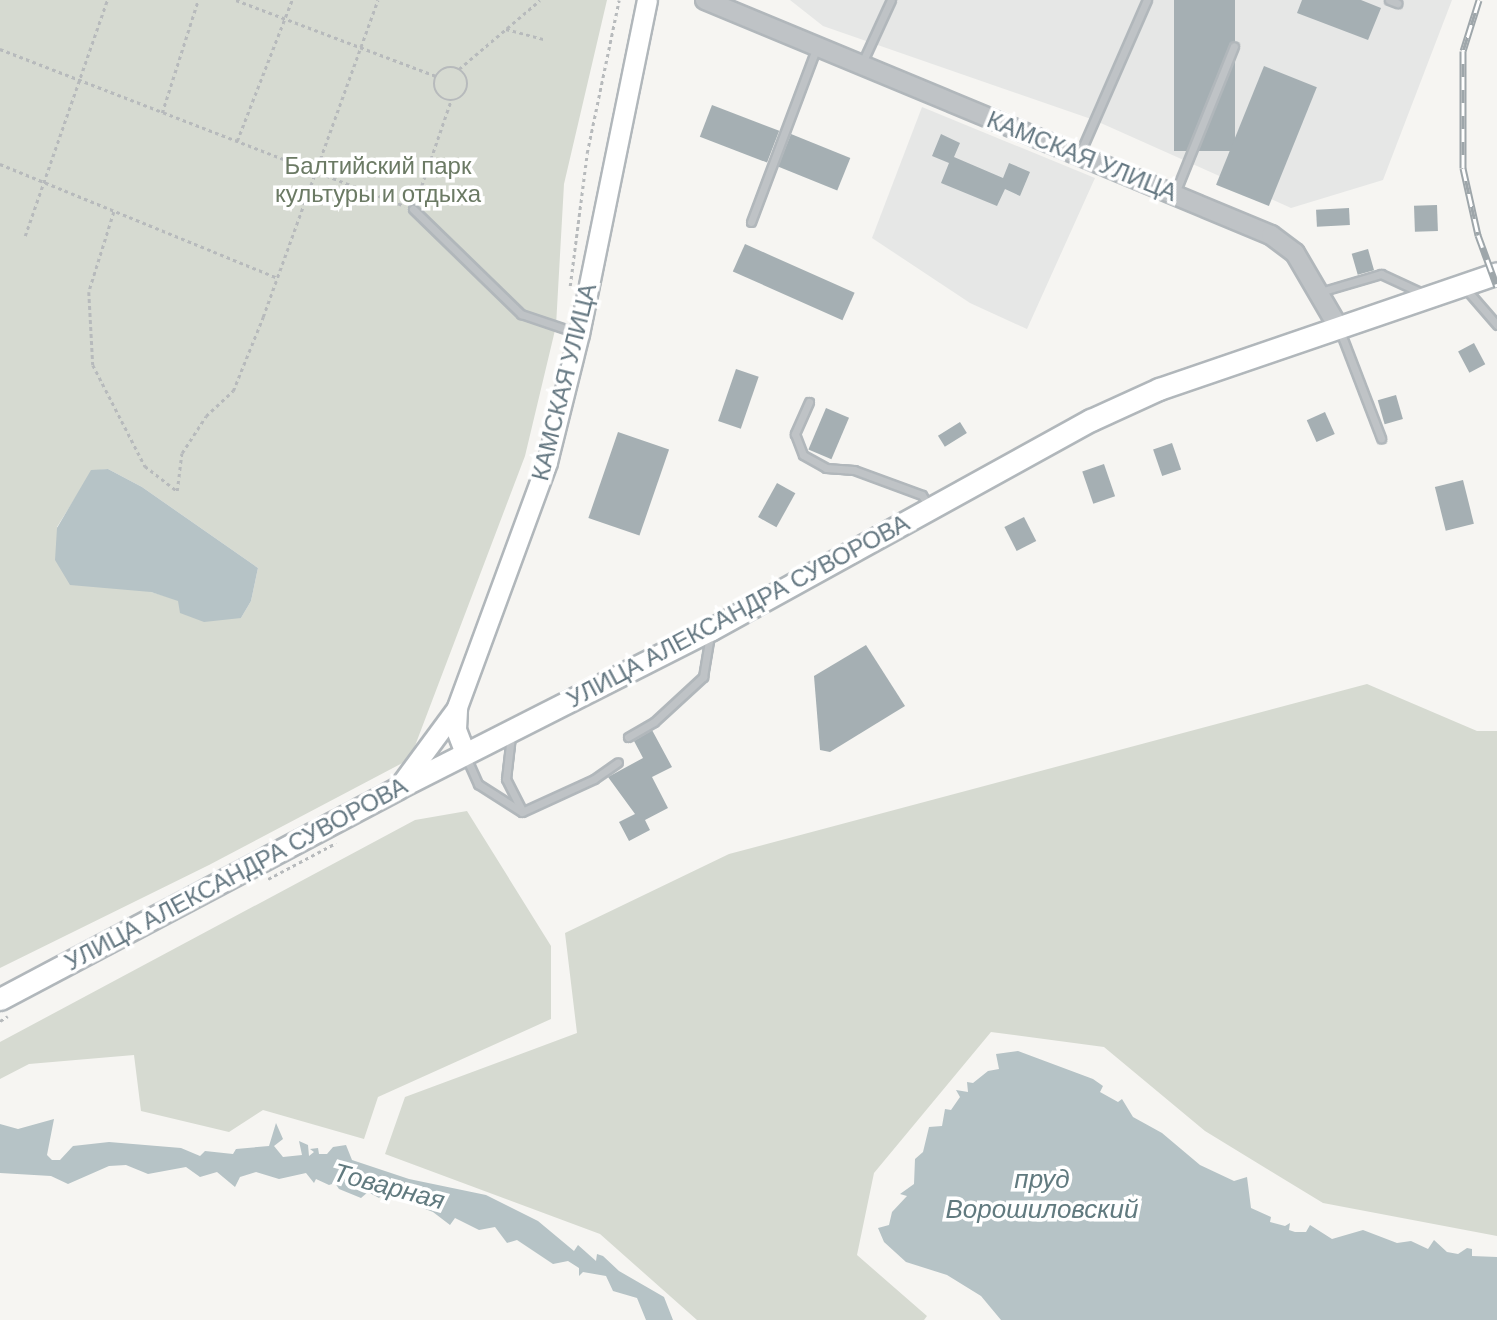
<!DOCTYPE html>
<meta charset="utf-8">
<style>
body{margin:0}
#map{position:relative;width:1497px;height:1320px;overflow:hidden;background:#f6f5f2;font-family:"DM Sans",sans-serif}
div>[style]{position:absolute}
.built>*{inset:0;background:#e6e7e6}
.green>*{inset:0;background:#d6dad1}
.water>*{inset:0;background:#b6c3c6}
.building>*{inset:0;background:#a5afb3;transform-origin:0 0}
.path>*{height:2.5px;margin-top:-1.25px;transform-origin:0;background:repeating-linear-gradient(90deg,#b7babc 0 3.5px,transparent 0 7px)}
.path>.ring{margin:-1.25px;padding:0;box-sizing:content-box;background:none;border:2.5px solid #b7babc;border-radius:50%}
.roads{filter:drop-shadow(2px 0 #b1b7bb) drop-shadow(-2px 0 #b1b7bb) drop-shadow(0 2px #b1b7bb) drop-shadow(0 -2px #b1b7bb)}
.service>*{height:7px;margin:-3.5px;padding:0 3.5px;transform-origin:3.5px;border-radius:3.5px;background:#bfc3c6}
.tertiary>*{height:18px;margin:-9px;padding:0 9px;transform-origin:9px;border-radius:9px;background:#bfc3c6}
.secondary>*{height:19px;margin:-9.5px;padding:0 9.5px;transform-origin:9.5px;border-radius:9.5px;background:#fff}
.primary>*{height:21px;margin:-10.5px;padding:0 10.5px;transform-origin:10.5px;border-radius:10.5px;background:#fff}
.rail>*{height:7px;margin-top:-3.5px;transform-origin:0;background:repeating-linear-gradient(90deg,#fff 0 13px,#9ea6aa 0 26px);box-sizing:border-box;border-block:2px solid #9ea6aa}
span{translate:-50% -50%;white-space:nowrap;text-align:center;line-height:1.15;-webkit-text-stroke:7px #fff;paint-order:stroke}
.street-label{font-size:24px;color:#657882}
.park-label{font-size:24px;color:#6b7a64}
.water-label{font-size:26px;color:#617a7f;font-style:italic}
</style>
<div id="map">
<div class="built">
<i style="clip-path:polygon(790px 0,1452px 0,1383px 180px,1291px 208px,1094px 120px,823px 26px)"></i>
<i style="clip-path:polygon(922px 107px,1095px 178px,1027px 329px,970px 303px,872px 238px)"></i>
</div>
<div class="green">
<i style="clip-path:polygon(evenodd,0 0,607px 0,564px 184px,556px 326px,525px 456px,410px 759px,209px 865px,0 968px,0 0,108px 469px,142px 487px,258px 568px,251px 601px,241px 618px,151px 592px,57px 527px,92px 471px,108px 469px)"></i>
<i style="clip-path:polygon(1367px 684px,1477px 731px,1497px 731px,1497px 1236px,1323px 1203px,1205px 1131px,1104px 1047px,991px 1032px,874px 1173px,857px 1255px,927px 1316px,924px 1320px,697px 1320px,600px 1234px,385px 1154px,405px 1097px,577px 1033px,565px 933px,729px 854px)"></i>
<i style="clip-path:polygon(467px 811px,551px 946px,551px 1019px,378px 1097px,364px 1139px,263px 1110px,229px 1132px,141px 1111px,134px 1055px,29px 1064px,0 1079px,0 1042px,415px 820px)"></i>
</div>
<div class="water">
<i style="clip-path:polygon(108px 469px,142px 487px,258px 568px,251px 601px,241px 618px,204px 622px,180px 613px,178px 601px,151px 592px,70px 585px,55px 560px,57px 528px,91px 470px)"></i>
<i style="clip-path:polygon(1018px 1051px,1093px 1079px,1103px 1086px,1100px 1092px,1118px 1102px,1122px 1099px,1133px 1117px,1162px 1133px,1200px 1165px,1234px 1181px,1247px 1177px,1251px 1208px,1271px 1217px,1270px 1222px,1285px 1226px,1290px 1223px,1289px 1230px,1295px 1232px,1306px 1232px,1310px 1225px,1332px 1239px,1363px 1230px,1397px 1243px,1411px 1241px,1428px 1249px,1434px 1240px,1447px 1252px,1458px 1254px,1467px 1248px,1472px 1249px,1472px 1256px,1497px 1257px,1497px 1320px,1001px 1320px,981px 1296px,947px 1275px,906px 1262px,884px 1242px,878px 1228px,889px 1225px,892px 1212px,907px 1196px,900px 1194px,914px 1184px,915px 1159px,923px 1152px,929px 1127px,942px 1126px,945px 1109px,951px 1110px,960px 1097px,956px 1090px,968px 1092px,967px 1082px,973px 1083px,988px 1071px,999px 1069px,996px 1054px)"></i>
<i style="clip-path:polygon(54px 1119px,47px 1155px,52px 1160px,60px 1160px,73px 1146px,109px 1142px,181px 1148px,200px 1156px,205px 1151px,233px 1154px,236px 1149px,269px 1146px,276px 1123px,283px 1139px,274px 1146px,283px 1157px,302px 1155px,299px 1141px,308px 1145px,309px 1156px,314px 1152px,310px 1149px,318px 1148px,319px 1154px,327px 1154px,333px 1147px,346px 1145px,352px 1160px,409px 1179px,486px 1195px,538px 1221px,574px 1251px,578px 1245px,596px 1261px,597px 1254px,603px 1256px,619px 1271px,664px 1297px,673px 1320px,646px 1320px,637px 1298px,613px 1291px,606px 1276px,583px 1272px,579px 1276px,579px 1268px,568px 1261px,553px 1264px,517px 1240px,507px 1243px,495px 1227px,479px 1230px,455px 1218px,450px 1225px,433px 1212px,384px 1193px,379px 1198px,368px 1192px,361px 1198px,339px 1189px,335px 1183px,329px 1185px,316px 1179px,314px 1183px,306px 1173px,279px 1179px,256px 1172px,240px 1177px,235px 1187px,217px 1172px,200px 1177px,186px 1167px,148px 1174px,126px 1165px,109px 1166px,68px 1184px,51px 1176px,0 1173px,0 1124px,18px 1129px)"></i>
</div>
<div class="building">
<i style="left:1174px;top:0;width:61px;height:151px"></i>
<i style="clip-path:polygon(1302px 0,1361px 0,1381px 8px,1368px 40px,1297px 13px)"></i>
<i style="left:1264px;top:66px;width:57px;height:128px;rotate:22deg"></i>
<i style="left:712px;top:105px;width:72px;height:34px;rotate:21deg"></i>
<i style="left:791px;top:134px;width:64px;height:35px;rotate:22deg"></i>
<i style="clip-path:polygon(941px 134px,960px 143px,954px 157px,1003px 178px,1009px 163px,1030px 172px,1020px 196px,1005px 189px,997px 206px,941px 183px,949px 163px,932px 156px)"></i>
<i style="left:1437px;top:205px;width:26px;height:23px;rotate:88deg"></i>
<i style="left:1349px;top:208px;width:17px;height:33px;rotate:87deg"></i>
<i style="left:745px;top:244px;width:120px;height:30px;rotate:24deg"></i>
<i style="left:1368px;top:249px;width:22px;height:17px;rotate:74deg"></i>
<i style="left:1474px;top:343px;width:24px;height:18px;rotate:62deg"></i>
<i style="left:736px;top:369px;width:24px;height:55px;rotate:19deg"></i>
<i style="left:1396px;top:395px;width:25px;height:19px;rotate:74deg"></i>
<i style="left:826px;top:408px;width:25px;height:45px;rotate:23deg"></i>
<i style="left:1325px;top:412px;width:24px;height:20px;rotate:66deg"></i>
<i style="left:960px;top:422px;width:13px;height:26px;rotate:58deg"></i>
<i style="left:618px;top:432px;width:54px;height:91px;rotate:19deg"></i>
<i style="left:1172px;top:443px;width:28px;height:20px;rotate:71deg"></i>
<i style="left:1104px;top:464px;width:34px;height:23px;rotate:71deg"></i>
<i style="left:1463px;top:480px;width:45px;height:29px;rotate:76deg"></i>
<i style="left:777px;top:483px;width:21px;height:39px;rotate:29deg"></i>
<i style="left:1024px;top:517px;width:27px;height:22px;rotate:63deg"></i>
<i style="clip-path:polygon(866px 645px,905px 706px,830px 752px,820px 750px,814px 676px)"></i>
<i style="clip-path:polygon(652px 730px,672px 767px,652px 777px,668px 808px,645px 820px,650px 830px,629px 841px,619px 822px,635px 814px,608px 777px,643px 758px,634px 741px)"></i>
</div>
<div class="path">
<i style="left:236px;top:0;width:214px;rotate:20.8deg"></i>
<i style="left:506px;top:29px;width:39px;rotate:15deg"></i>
<i style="left:0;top:49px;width:434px;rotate:21.2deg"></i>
<i class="ring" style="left:434px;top:67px;width:31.5px;height:31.5px"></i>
<i style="left:459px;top:69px;width:106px;rotate:-40.4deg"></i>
<i style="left:162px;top:113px;width:119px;rotate:-72.3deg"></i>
<i style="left:237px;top:141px;width:151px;rotate:-68.7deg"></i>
<i style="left:0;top:164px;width:300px;rotate:22.3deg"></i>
<i style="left:417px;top:199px;width:105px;rotate:-71deg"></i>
<i style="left:114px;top:212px;width:84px;rotate:107.4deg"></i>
<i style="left:89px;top:292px;width:73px;rotate:86.9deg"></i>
<i style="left:93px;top:365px;width:114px;rotate:62.8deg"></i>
<i style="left:145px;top:466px;width:41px;rotate:38deg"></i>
<i style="left:177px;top:491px;width:38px;rotate:-83deg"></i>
<i style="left:182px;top:453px;width:44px;rotate:-57deg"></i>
<i style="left:206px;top:416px;width:37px;rotate:-43deg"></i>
<i style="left:233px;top:391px;width:80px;rotate:-67.9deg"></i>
<i style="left:263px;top:317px;width:337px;rotate:-70.1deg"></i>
<i style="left:25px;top:236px;width:250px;rotate:-70.8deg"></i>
<i style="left:570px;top:286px;width:134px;rotate:-82.7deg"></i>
<i style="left:587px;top:153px;width:156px;rotate:-78.2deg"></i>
<i style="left:268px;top:879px;width:77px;rotate:-27.9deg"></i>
<i style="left:0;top:1021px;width:9px;rotate:-32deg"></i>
</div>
<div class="roads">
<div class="service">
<i style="left:1389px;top:0;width:9px;rotate:21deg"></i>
<i style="left:862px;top:63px;width:69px;rotate:-65.3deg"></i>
<i style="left:1080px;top:153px;width:167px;rotate:-66.4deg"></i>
<i style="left:1175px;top:193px;width:158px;rotate:-68.1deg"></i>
<i style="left:413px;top:209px;width:151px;rotate:44.2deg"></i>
<i style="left:521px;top:314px;width:59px;rotate:18.7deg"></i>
<i style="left:751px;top:222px;width:188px;rotate:-69.4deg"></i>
<i style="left:1465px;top:288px;width:49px;rotate:49.1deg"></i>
<i style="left:1320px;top:292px;width:64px;rotate:-16.4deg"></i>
<i style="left:1381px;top:274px;width:47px;rotate:24.9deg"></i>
<i style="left:1340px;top:331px;width:115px;rotate:69deg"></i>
<i style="left:809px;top:402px;width:35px;rotate:114deg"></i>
<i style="left:795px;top:434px;width:22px;rotate:69deg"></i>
<i style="left:803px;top:455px;width:26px;rotate:29deg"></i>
<i style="left:826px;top:468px;width:28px;rotate:4deg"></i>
<i style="left:854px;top:470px;width:72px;rotate:20.2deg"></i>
<i style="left:922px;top:495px;width:14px;rotate:60deg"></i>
<i style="left:511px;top:736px;width:43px;rotate:96.6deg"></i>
<i style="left:506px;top:779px;width:36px;rotate:63deg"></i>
<i style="left:628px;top:737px;width:30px;rotate:-30deg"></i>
<i style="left:654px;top:722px;width:67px;rotate:-42.6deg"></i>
<i style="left:703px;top:677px;width:43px;rotate:-80.5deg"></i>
<i style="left:466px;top:757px;width:30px;rotate:66deg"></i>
<i style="left:478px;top:784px;width:52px;rotate:32.5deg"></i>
<i style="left:522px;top:812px;width:79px;rotate:-24.6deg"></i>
<i style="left:594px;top:779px;width:29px;rotate:-35deg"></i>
</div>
<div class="tertiary">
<i style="left:705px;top:0;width:613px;rotate:22.55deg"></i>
<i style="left:1271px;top:235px;width:30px;rotate:37deg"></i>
<i style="left:1295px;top:253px;width:89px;rotate:59.7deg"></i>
</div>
<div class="secondary">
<i style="left:465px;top:753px;width:26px;rotate:-111deg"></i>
<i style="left:456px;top:729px;width:22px;rotate:-87deg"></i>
<i style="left:457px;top:707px;width:261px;rotate:-69.8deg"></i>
<i style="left:547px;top:462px;width:132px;rotate:-76deg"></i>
<i style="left:579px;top:334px;width:341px;rotate:-78.5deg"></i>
<i style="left:398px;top:788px;width:99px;rotate:-53.6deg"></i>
</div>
<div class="primary">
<i style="left:0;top:999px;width:450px;rotate:-27.9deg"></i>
<i style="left:398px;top:788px;width:350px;rotate:-26.9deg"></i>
<i style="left:710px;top:630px;width:435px;rotate:-28.9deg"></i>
<i style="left:1091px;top:420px;width:75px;rotate:-24.5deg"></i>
<i style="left:1159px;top:389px;width:357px;rotate:-18.9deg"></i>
</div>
</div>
<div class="rail">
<i style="left:1479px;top:0;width:53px;rotate:107.4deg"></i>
<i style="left:1463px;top:51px;width:117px;rotate:90deg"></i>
<i style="left:1463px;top:168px;width:69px;rotate:77.4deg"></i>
<i style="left:1478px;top:235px;width:55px;rotate:69.9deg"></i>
</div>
<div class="street-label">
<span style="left:1082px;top:156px;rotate:22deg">КАМСКАЯ УЛИЦА</span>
<span style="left:564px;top:382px;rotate:-76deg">КАМСКАЯ УЛИЦА</span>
<span style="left:738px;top:611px;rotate:-28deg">УЛИЦА АЛЕКСАНДРА СУВОРОВА</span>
<span style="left:236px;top:874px;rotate:-28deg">УЛИЦА АЛЕКСАНДРА СУВОРОВА</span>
</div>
<div class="park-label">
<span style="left:378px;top:180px">Балтийский парк<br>культуры и отдыха</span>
</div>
<div class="water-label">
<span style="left:1042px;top:1195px">пруд<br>Ворошиловский</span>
<span style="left:389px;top:1187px;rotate:15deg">Товарная</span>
</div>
</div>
